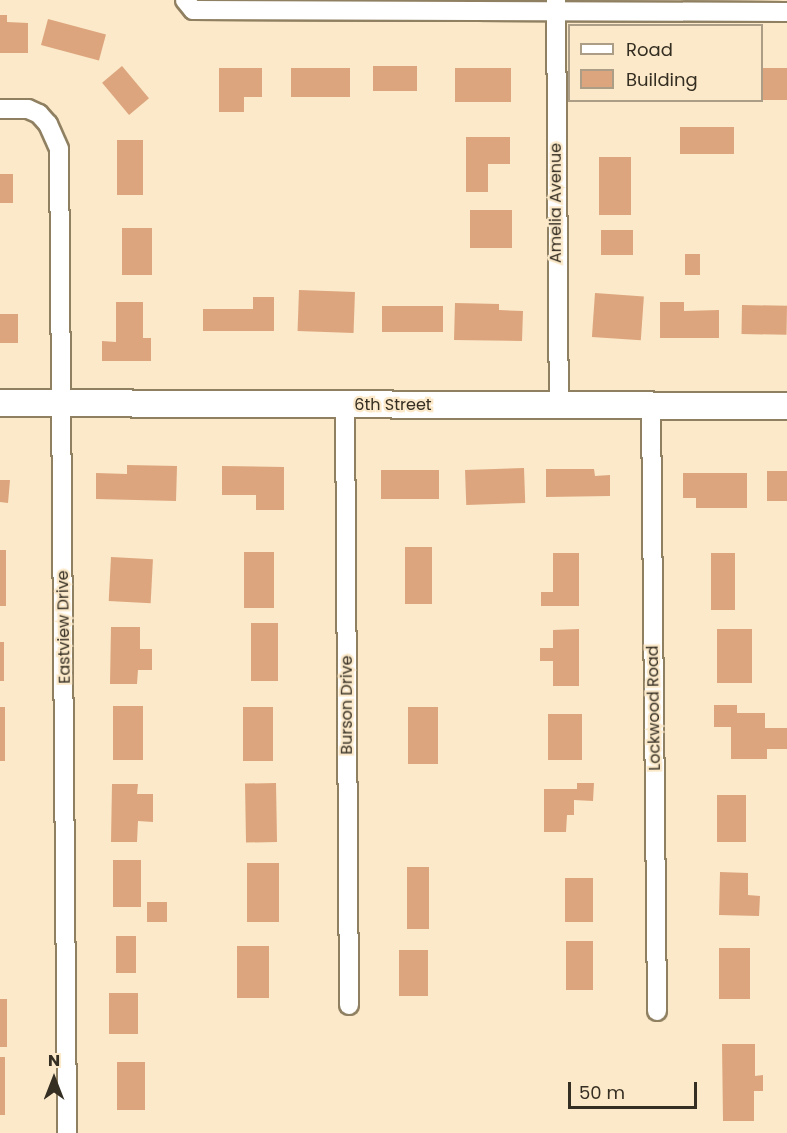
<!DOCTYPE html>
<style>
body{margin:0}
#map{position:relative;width:787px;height:1133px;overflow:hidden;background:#fbe9c9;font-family:Poppins,sans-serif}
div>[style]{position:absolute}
.building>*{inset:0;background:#dda57d;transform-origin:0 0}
.roads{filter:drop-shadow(2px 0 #908062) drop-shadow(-2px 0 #908062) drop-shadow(0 2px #908062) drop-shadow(0 -2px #908062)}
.street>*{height:18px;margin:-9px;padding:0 9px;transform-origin:9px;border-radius:9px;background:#fff}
.secondary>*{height:26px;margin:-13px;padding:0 13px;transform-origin:13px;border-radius:13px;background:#fff}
span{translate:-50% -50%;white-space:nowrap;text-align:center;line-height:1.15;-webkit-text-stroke:4.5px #fbe9c9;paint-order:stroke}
.street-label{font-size:16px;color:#352e22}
.legend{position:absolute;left:568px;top:24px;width:195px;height:78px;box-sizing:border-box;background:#fbe9c9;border:2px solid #ac9e86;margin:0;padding:8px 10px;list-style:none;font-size:18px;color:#352e22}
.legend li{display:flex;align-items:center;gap:12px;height:30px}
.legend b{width:30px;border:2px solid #ac9e86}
.north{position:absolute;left:24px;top:1049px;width:60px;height:60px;-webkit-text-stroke:4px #fbe9c9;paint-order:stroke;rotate:0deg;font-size:16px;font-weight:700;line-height:24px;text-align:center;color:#352e22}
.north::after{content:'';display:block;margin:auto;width:21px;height:27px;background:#352e22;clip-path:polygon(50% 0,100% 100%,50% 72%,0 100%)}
.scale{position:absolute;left:568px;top:1082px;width:129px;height:27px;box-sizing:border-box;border:3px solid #352e22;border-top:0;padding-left:8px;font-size:18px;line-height:21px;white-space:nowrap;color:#352e22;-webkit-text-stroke:4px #fbe9c9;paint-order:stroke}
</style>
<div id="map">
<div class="building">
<i style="clip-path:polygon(0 15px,7px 15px,7px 22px,28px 23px,28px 53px,0 53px)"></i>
<i style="left:48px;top:19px;width:60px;height:27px;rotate:15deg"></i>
<i style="left:122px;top:66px;width:42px;height:26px;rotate:50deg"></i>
<i style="left:373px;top:66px;width:44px;height:25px"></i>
<i style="clip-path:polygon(219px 68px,262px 68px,262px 97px,244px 97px,244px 112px,219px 112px)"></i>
<i style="left:291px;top:68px;width:59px;height:29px"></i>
<i style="left:455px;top:68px;width:56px;height:34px"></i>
<i style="left:762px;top:68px;width:25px;height:32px"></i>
<i style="left:680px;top:127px;width:54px;height:27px"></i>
<i style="clip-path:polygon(466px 137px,510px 137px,510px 164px,488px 164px,488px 192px,466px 192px)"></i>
<i style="left:117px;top:140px;width:26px;height:55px"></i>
<i style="left:599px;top:157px;width:32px;height:58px"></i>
<i style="left:0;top:174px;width:13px;height:29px"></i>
<i style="left:470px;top:210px;width:42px;height:38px"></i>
<i style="left:152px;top:228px;width:47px;height:30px;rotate:90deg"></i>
<i style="left:601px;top:230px;width:32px;height:25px"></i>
<i style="left:685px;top:254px;width:15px;height:21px"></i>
<i style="left:299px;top:290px;width:56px;height:41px;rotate:2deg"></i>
<i style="left:595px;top:293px;width:49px;height:44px;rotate:4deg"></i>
<i style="clip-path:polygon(253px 297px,274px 297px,274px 331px,203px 331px,203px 309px,253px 309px)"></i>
<i style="clip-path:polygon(116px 302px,143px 302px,143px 338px,151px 338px,151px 361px,102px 361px,102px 341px,116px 342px)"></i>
<i style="clip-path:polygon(660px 302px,684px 302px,684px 311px,719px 310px,719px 338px,660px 338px)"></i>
<i style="clip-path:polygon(455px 303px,499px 304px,499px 310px,523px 311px,522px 341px,454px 340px)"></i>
<i style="left:742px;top:305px;width:45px;height:29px;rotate:1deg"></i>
<i style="left:382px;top:306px;width:61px;height:26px"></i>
<i style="left:0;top:314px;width:18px;height:29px"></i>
<i style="clip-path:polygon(127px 465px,177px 466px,176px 501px,96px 499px,96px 473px,127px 474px)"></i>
<i style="clip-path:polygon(222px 466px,284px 467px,284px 510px,256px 510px,256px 495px,222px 495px)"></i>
<i style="left:524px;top:468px;width:35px;height:59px;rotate:88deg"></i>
<i style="clip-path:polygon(546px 469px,594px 469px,595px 476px,610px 475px,610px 496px,546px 497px)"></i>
<i style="left:381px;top:470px;width:58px;height:29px"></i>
<i style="left:767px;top:471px;width:20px;height:30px"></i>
<i style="clip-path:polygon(683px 473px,747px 473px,747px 508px,696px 508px,696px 498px,683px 498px)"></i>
<i style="clip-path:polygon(0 480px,10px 480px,8px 503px,0 502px)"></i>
<i style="left:405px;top:547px;width:27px;height:57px"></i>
<i style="left:0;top:550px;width:6px;height:56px"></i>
<i style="left:244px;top:552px;width:30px;height:56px"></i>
<i style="clip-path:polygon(553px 553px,579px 553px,579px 606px,541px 606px,541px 592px,553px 592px)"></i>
<i style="left:711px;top:553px;width:24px;height:57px"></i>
<i style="left:111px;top:557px;width:42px;height:44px;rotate:3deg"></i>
<i style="left:251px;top:623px;width:27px;height:58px"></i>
<i style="clip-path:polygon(111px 627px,140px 627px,140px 649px,152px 649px,152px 670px,138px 670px,137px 684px,110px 684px)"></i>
<i style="clip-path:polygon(579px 629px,579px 686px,553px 686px,553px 661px,540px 661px,540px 648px,553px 648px,553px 630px)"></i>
<i style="left:717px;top:629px;width:35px;height:54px"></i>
<i style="left:0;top:642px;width:4px;height:39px"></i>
<i style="clip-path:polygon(714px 705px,737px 705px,737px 713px,765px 713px,765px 728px,787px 728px,787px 749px,767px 749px,767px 759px,731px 759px,731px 727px,714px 727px)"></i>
<i style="left:113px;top:706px;width:30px;height:54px"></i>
<i style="left:0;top:707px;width:5px;height:54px"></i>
<i style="left:243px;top:707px;width:30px;height:54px"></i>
<i style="left:408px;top:707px;width:30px;height:57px"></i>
<i style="left:548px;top:714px;width:34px;height:46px"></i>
<i style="left:276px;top:783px;width:59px;height:31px;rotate:89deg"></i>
<i style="clip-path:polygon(577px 783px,594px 783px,593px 801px,574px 800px,574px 815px,567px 815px,566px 832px,544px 832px,544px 789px,577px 789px)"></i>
<i style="clip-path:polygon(112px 784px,138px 784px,137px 794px,153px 794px,153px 822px,138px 821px,137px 842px,111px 842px)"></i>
<i style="left:717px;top:795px;width:29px;height:47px"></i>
<i style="left:113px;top:860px;width:28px;height:47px"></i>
<i style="left:247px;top:863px;width:32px;height:59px"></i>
<i style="left:407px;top:867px;width:22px;height:62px"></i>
<i style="clip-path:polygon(720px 872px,748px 873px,748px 895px,760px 896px,759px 916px,719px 915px)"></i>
<i style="left:565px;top:878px;width:28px;height:44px"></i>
<i style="left:147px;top:902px;width:20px;height:20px"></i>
<i style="left:116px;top:936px;width:20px;height:37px"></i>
<i style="left:566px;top:941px;width:27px;height:49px"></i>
<i style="left:237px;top:946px;width:32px;height:52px"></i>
<i style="left:719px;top:948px;width:31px;height:51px"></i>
<i style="left:399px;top:950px;width:29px;height:46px"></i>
<i style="left:109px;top:993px;width:29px;height:41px"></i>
<i style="left:0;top:999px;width:7px;height:48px"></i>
<i style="clip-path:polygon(722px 1044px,755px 1044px,755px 1076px,763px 1075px,763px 1091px,754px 1091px,754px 1121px,723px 1121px)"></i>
<i style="left:0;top:1057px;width:5px;height:58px"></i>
<i style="left:117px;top:1062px;width:28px;height:48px"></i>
</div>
<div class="roads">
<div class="street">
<i style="left:185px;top:0;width:13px;rotate:51deg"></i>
<i style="left:193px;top:10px;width:594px;rotate:0.19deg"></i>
<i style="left:556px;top:0;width:405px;rotate:89.6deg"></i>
<i style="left:0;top:109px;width:28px"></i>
<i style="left:28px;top:109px;width:12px;rotate:24deg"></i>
<i style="left:39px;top:114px;width:13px;rotate:48deg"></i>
<i style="left:48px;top:124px;width:27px;rotate:66deg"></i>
<i style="left:59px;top:149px;width:984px;rotate:89.53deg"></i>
<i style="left:345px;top:405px;width:600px;rotate:89.62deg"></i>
<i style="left:651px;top:406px;width:605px;rotate:89.43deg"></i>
</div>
<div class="secondary">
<i style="left:0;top:403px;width:787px;rotate:0.22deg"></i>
</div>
</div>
<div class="street-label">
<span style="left:556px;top:203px;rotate:-90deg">Amelia Avenue</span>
<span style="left:393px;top:405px">6th Street</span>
<span style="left:64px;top:627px;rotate:-91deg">Eastview Drive</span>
<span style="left:347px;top:705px;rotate:-90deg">Burson Drive</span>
<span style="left:654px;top:708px;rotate:-91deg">Lockwood Road</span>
</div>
<ul class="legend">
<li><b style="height:8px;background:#fff"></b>Road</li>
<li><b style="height:16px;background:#dda57d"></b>Building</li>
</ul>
<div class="north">N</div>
<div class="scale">50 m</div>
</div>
